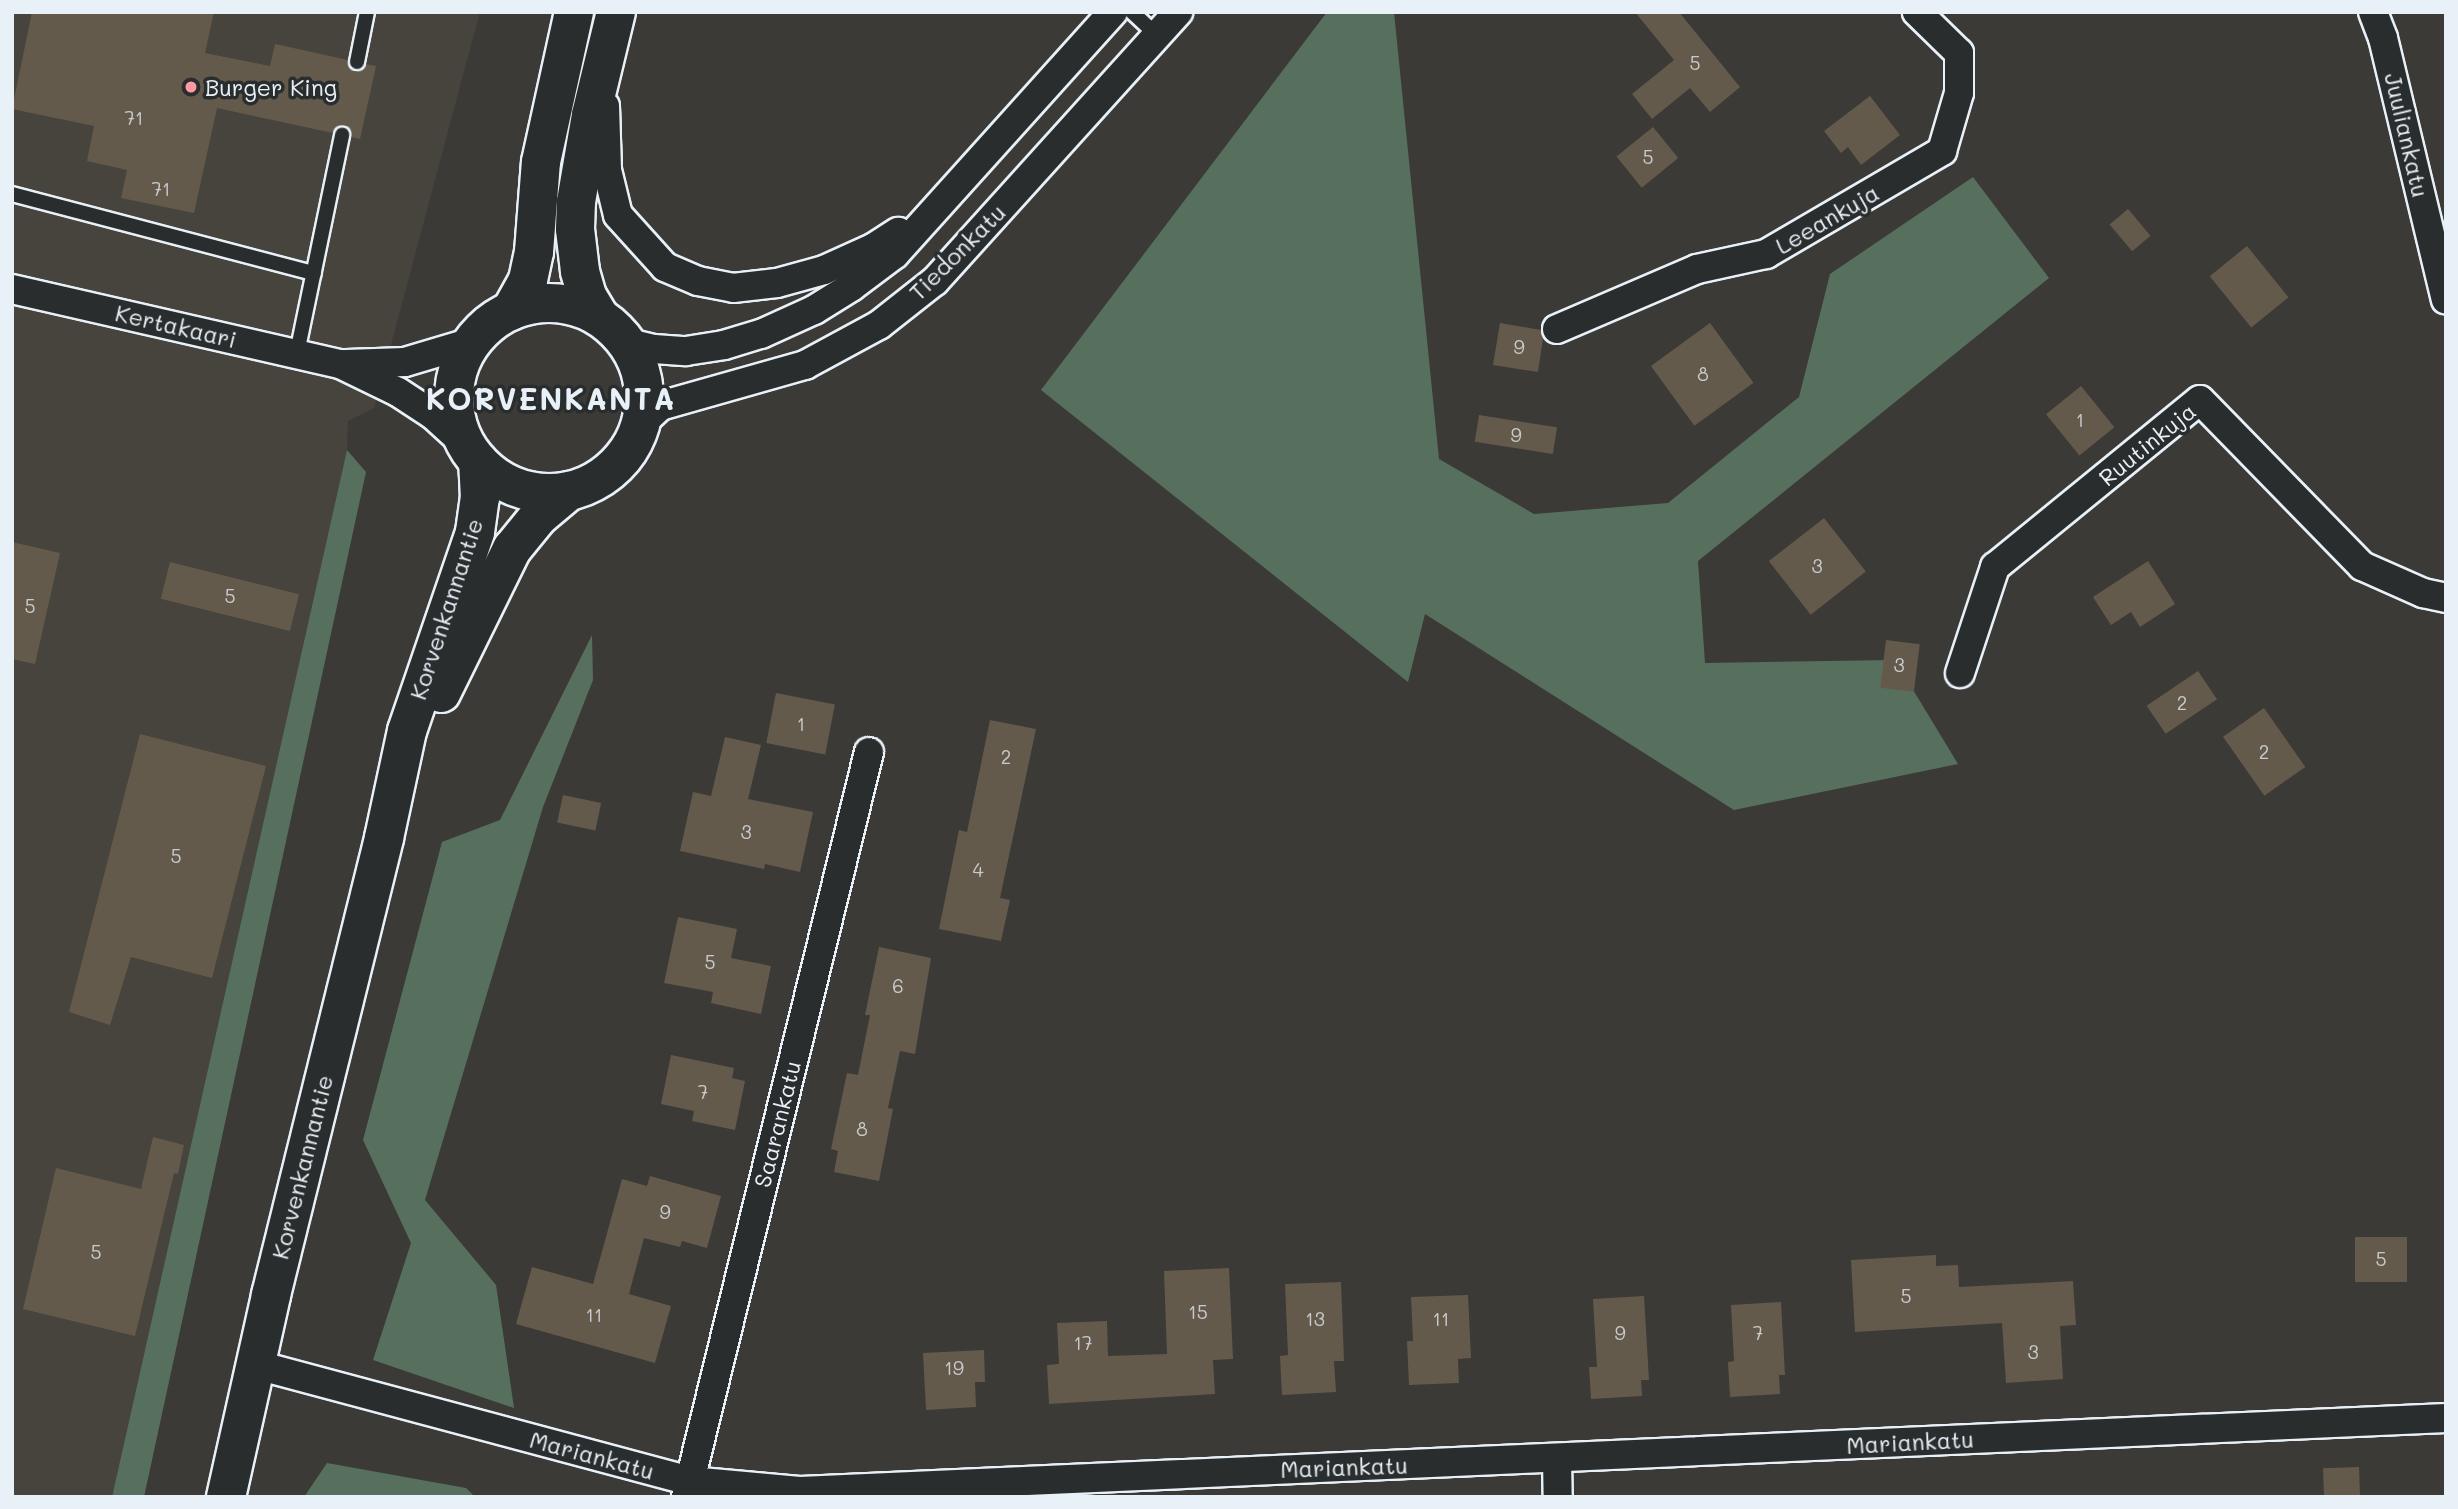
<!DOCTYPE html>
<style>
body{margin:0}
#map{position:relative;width:2458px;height:1509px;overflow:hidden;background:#3b3a37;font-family:Mali,sans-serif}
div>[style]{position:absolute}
.built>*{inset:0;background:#47443d}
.green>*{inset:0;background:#57705e}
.building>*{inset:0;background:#645a4b;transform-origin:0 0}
.roads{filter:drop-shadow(2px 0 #e8f1f8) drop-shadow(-2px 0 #e8f1f8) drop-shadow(0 2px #e8f1f8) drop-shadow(0 -2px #e8f1f8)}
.service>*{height:14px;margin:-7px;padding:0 7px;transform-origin:7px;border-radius:7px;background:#2a2d2e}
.minor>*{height:28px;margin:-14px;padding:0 14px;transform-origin:14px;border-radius:14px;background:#2a2d2e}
.secondary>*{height:38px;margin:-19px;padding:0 19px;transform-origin:19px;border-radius:19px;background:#2a2d2e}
.secondary>.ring{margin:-19px;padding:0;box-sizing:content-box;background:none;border:38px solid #2a2d2e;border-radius:50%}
.dots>*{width:19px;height:19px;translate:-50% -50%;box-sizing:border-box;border:4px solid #2a2d2e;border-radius:50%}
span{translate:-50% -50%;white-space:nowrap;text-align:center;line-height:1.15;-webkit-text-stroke:7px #2a2d2e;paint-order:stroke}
.number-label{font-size:19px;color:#c7cbcd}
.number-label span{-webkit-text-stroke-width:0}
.poi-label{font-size:23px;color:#e8f1f8}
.left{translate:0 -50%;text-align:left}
.street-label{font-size:23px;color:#e8f1f8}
.district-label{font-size:30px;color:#e8f1f8;font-weight:700;letter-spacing:2px}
.frame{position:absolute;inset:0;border:14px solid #e8f1f8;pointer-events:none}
</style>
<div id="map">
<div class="built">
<i style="clip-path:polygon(12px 12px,480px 12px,374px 408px,348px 421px,347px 450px,112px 1497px,12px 1497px)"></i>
</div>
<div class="green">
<i style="clip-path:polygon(1327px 12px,1394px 12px,1439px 459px,1534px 514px,1668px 503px,1799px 397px,1830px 274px,1973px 177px,2049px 278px,1698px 561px,1705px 663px,1895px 660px,1958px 764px,1734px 810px,1425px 614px,1408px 682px,1041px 390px)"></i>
<i style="clip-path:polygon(347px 450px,366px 472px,144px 1497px,112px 1497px)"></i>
<i style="clip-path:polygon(592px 635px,593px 680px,543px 807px,425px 1200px,496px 1285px,514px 1408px,373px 1360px,411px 1243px,363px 1140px,442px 842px,500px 820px)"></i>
<i style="clip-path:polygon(327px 1463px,466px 1488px,475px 1497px,304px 1497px)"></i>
</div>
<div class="building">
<i style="clip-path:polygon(32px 12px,214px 12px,205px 53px,270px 66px,275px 44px,348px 60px,354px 71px,361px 71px,366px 64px,376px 66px,360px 139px,351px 137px,351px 131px,345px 126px,338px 126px,333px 133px,217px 108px,194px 213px,121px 198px,127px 170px,87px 161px,94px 126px,12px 109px)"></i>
<i style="clip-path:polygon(1635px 12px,1679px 12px,1740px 87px,1710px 112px,1690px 88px,1652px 119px,1632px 94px,1674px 60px)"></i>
<i style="clip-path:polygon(1870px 96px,1900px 135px,1861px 165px,1848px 147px,1841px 153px,1824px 131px)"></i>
<i style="left:1653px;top:127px;width:40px;height:47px;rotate:51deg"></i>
<i style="left:2128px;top:209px;width:35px;height:24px;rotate:50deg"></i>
<i style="left:2247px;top:246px;width:66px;height:48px;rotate:51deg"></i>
<i style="clip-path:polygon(1500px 323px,1541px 330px,1543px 338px,1538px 372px,1493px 365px)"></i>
<i style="left:1710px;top:323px;width:74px;height:73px;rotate:54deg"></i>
<i style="left:2081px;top:386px;width:53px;height:45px;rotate:51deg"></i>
<i style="left:1479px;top:415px;width:79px;height:27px;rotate:9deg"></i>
<i style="left:1824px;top:518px;width:68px;height:70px;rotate:52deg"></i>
<i style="clip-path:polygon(12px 542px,60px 553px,35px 664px,12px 659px)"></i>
<i style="clip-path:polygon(2148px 561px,2175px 604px,2140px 627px,2131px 612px,2111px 625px,2093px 597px)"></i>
<i style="left:170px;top:562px;width:133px;height:38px;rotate:14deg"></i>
<i style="left:1886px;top:640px;width:34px;height:48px;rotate:7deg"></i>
<i style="left:2198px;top:671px;width:34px;height:62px;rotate:56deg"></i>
<i style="left:776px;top:693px;width:60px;height:51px;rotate:11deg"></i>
<i style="left:2264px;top:708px;width:72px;height:50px;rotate:55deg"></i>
<i style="clip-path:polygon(990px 720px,1036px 729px,1000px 898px,1010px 900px,1001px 941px,939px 929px,959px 830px,967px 832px)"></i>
<i style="clip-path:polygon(140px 734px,266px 766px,212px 978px,131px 957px,110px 1025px,69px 1012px)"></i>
<i style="clip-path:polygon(725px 737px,761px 745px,748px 799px,813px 812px,800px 872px,765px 864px,764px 869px,680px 851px,693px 792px,711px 796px)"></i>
<i style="left:563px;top:795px;width:39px;height:28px;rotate:12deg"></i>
<i style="clip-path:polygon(678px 917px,737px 929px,731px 958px,771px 966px,761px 1014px,711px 1003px,713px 992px,664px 983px)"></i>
<i style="clip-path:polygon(879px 947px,931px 958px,915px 1054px,900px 1051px,888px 1108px,893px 1109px,879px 1181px,834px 1172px,838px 1151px,831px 1149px,847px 1073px,858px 1075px,870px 1015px,865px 1015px)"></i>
<i style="clip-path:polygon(671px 1055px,734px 1068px,732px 1078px,745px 1081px,735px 1130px,692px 1121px,694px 1111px,661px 1104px)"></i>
<i style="clip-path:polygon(153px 1137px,184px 1145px,178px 1174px,174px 1173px,135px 1336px,23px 1309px,56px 1168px,141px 1189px)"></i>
<i style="clip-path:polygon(650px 1176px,721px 1196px,707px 1248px,682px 1241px,680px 1247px,644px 1238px,629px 1294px,671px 1306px,655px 1363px,516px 1324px,532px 1267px,593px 1284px,622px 1179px,647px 1186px)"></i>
<i style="left:2355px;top:1237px;width:52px;height:45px"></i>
<i style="clip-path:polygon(1936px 1255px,1936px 1266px,1958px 1265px,1959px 1287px,2073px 1281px,2076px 1325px,2060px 1326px,2063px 1379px,2006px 1383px,2002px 1323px,1855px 1332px,1851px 1260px)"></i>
<i style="clip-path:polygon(1229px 1268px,1233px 1359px,1213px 1360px,1215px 1394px,1049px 1404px,1047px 1365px,1059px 1364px,1057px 1323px,1107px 1321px,1108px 1356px,1167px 1354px,1164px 1271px)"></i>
<i style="clip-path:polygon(1341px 1282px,1344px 1361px,1334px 1361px,1336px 1392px,1282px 1395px,1280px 1356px,1288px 1355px,1285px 1284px)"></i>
<i style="clip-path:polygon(1468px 1295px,1471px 1358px,1458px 1359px,1459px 1383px,1409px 1385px,1407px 1341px,1413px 1341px,1411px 1297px)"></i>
<i style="clip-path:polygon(1644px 1296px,1649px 1380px,1641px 1380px,1642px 1396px,1591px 1399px,1589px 1367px,1597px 1367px,1593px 1299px)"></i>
<i style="clip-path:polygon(1781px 1302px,1785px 1375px,1779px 1375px,1780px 1394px,1730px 1397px,1728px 1362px,1734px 1361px,1731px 1305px)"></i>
<i style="clip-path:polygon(984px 1350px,985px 1382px,975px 1382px,976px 1407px,926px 1410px,923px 1353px)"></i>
<i style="left:2359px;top:1467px;width:30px;height:36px;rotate:88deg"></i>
</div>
<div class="roads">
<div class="service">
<i style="left:1132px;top:12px;width:35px;rotate:43deg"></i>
<i style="left:357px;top:62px;width:51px;rotate:-78.7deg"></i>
<i style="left:12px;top:194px;width:312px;rotate:14.7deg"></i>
<i style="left:297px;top:353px;width:223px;rotate:-78.3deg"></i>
</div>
<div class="minor">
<i style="left:2373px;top:12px;width:28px;rotate:69deg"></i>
<i style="left:2383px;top:38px;width:269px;rotate:76.5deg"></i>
<i style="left:605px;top:106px;width:64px;rotate:88.2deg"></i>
<i style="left:607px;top:170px;width:46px;rotate:76.3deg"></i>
<i style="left:618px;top:215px;width:70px;rotate:47.9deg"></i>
<i style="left:665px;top:267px;width:36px;rotate:23deg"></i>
<i style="left:698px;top:281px;width:36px;rotate:11deg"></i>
<i style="left:733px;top:288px;width:44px;rotate:-6.5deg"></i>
<i style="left:777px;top:283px;width:49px;rotate:-15.5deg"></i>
<i style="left:824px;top:270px;width:54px;rotate:-24.2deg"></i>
<i style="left:873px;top:248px;width:30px;rotate:-33deg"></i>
<i style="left:12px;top:289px;width:336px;rotate:12.9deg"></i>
<i style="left:340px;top:364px;width:64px;rotate:25.8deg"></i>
<i style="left:398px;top:392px;width:42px;rotate:33.3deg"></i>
<i style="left:433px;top:415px;width:46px;rotate:42.4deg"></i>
<i style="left:1557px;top:329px;width:152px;rotate:-23.2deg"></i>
<i style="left:1697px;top:269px;width:71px;rotate:-12.3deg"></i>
<i style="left:1766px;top:254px;width:204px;rotate:-30.3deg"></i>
<i style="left:1942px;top:151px;width:60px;rotate:-73.7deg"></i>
<i style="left:1959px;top:93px;width:40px;rotate:-90deg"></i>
<i style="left:1959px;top:53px;width:59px;rotate:-135.7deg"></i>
<i style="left:628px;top:343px;width:27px;rotate:13deg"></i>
<i style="left:654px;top:349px;width:32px;rotate:4deg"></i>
<i style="left:686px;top:351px;width:38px;rotate:-9deg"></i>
<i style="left:724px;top:345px;width:39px;rotate:-17deg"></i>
<i style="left:761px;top:334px;width:58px;rotate:-24.4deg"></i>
<i style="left:814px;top:310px;width:44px;rotate:-31.9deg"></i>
<i style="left:851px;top:287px;width:55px;rotate:-36.9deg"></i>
<i style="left:895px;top:254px;width:326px;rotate:-48deg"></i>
<i style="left:346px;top:364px;width:59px;rotate:-1.9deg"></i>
<i style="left:405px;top:362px;width:70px;rotate:-16.6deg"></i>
<i style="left:641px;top:424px;width:26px;rotate:-43deg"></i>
<i style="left:660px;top:406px;width:151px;rotate:-15.8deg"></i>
<i style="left:805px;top:365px;width:84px;rotate:-28.4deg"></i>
<i style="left:879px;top:325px;width:71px;rotate:-38.2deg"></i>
<i style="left:935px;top:281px;width:363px;rotate:-47.9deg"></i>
<i style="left:1960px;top:673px;width:112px;rotate:-71.7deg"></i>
<i style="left:1995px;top:567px;width:264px;rotate:-39.2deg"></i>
<i style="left:2200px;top:400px;width:232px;rotate:45.7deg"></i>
<i style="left:2362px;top:566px;width:67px;rotate:23.9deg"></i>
<i style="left:2423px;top:593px;width:24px;rotate:12deg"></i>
<i style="left:257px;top:1365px;width:448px;rotate:15deg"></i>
<i style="left:690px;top:1481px;width:110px;rotate:5.2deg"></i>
<i style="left:800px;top:1491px;width:1648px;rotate:-2.54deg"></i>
<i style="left:1557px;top:1458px;width:39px;rotate:89deg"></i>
<i style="left:686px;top:1497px;width:767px;rotate:-76.2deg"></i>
</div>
<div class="secondary">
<i class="ring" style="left:454px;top:303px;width:152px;height:152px"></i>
<i style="left:511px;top:311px;width:35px;rotate:-61deg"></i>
<i style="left:528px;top:280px;width:29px;rotate:-78deg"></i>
<i style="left:534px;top:252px;width:90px;rotate:-85.6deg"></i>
<i style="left:541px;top:162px;width:154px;rotate:-77.6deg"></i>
<i style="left:599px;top:316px;width:23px;rotate:-121deg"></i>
<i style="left:587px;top:296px;width:26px;rotate:-106deg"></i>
<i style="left:580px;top:271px;width:42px;rotate:-96.8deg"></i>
<i style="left:575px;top:229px;width:27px;rotate:-88deg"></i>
<i style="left:576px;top:202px;width:88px;rotate:-80.2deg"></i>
<i style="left:591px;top:115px;width:106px;rotate:-76.4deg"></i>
<i style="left:441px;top:693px;width:161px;rotate:-63.8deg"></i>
<i style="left:512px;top:549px;width:41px;rotate:-50.9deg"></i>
<i style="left:538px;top:517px;width:40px;rotate:-40deg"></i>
<i style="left:226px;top:1497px;width:207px;rotate:-77.4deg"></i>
<i style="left:271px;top:1295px;width:471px;rotate:-76.1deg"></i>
<i style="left:384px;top:838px;width:109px;rotate:-77.9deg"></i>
<i style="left:407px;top:731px;width:210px;rotate:-71.1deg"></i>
<i style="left:475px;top:532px;width:34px;rotate:-82deg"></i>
<i style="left:480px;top:498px;width:37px;rotate:-93deg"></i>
</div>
</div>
<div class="dots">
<i style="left:191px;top:87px;background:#ff9aa2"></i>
</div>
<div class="number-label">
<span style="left:1695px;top:63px">5</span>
<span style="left:134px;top:118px">71</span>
<span style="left:1648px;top:157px">5</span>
<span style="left:161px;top:189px">71</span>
<span style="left:1519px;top:347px">9</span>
<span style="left:1703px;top:374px">8</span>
<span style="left:2080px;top:420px">1</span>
<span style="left:1516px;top:435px">9</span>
<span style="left:1817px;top:566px">3</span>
<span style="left:230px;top:596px">5</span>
<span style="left:30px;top:606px">5</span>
<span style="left:1899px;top:665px">3</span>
<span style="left:2182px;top:703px">2</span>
<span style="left:801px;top:724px">1</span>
<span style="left:2264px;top:752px">2</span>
<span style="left:1006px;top:757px">2</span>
<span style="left:746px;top:832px">3</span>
<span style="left:176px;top:856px">5</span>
<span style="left:978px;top:870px">4</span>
<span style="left:710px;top:962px">5</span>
<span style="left:898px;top:986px">6</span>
<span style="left:703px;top:1092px">7</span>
<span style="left:862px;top:1129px">8</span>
<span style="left:665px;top:1212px">9</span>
<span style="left:96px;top:1252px">5</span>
<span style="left:2381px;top:1259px">5</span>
<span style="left:1906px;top:1296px">5</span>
<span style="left:1198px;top:1312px">15</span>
<span style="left:594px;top:1315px">11</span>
<span style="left:1315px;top:1319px">13</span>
<span style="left:1441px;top:1319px">11</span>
<span style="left:1620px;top:1333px">9</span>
<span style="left:1758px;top:1333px">7</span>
<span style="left:1083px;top:1343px">17</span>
<span style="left:2033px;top:1352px">3</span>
<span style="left:954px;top:1368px">19</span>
</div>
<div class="poi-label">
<span class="left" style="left:205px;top:87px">Burger King</span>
</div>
<div class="street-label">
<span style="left:2407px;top:135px;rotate:77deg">Juuliankatu</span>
<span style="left:1827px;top:219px;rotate:-30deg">Leeankuja</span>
<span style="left:957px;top:252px;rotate:-45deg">Tiedonkatu</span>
<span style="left:176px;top:326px;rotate:13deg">Kertakaari</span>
<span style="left:2147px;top:444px;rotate:-39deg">Ruutinkuja</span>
<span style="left:446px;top:609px;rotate:-72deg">Korvenkannantie</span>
<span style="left:777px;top:1124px;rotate:-76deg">Saarankatu</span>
<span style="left:302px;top:1167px;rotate:-76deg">Korvenkannantie</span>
<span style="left:1910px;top:1442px;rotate:-3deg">Mariankatu</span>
<span style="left:592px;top:1455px;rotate:15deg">Mariankatu</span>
<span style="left:1344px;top:1467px;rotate:-2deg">Mariankatu</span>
</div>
<div class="district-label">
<span style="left:551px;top:398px">KORVENKANTA</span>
</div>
<div class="frame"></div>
</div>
